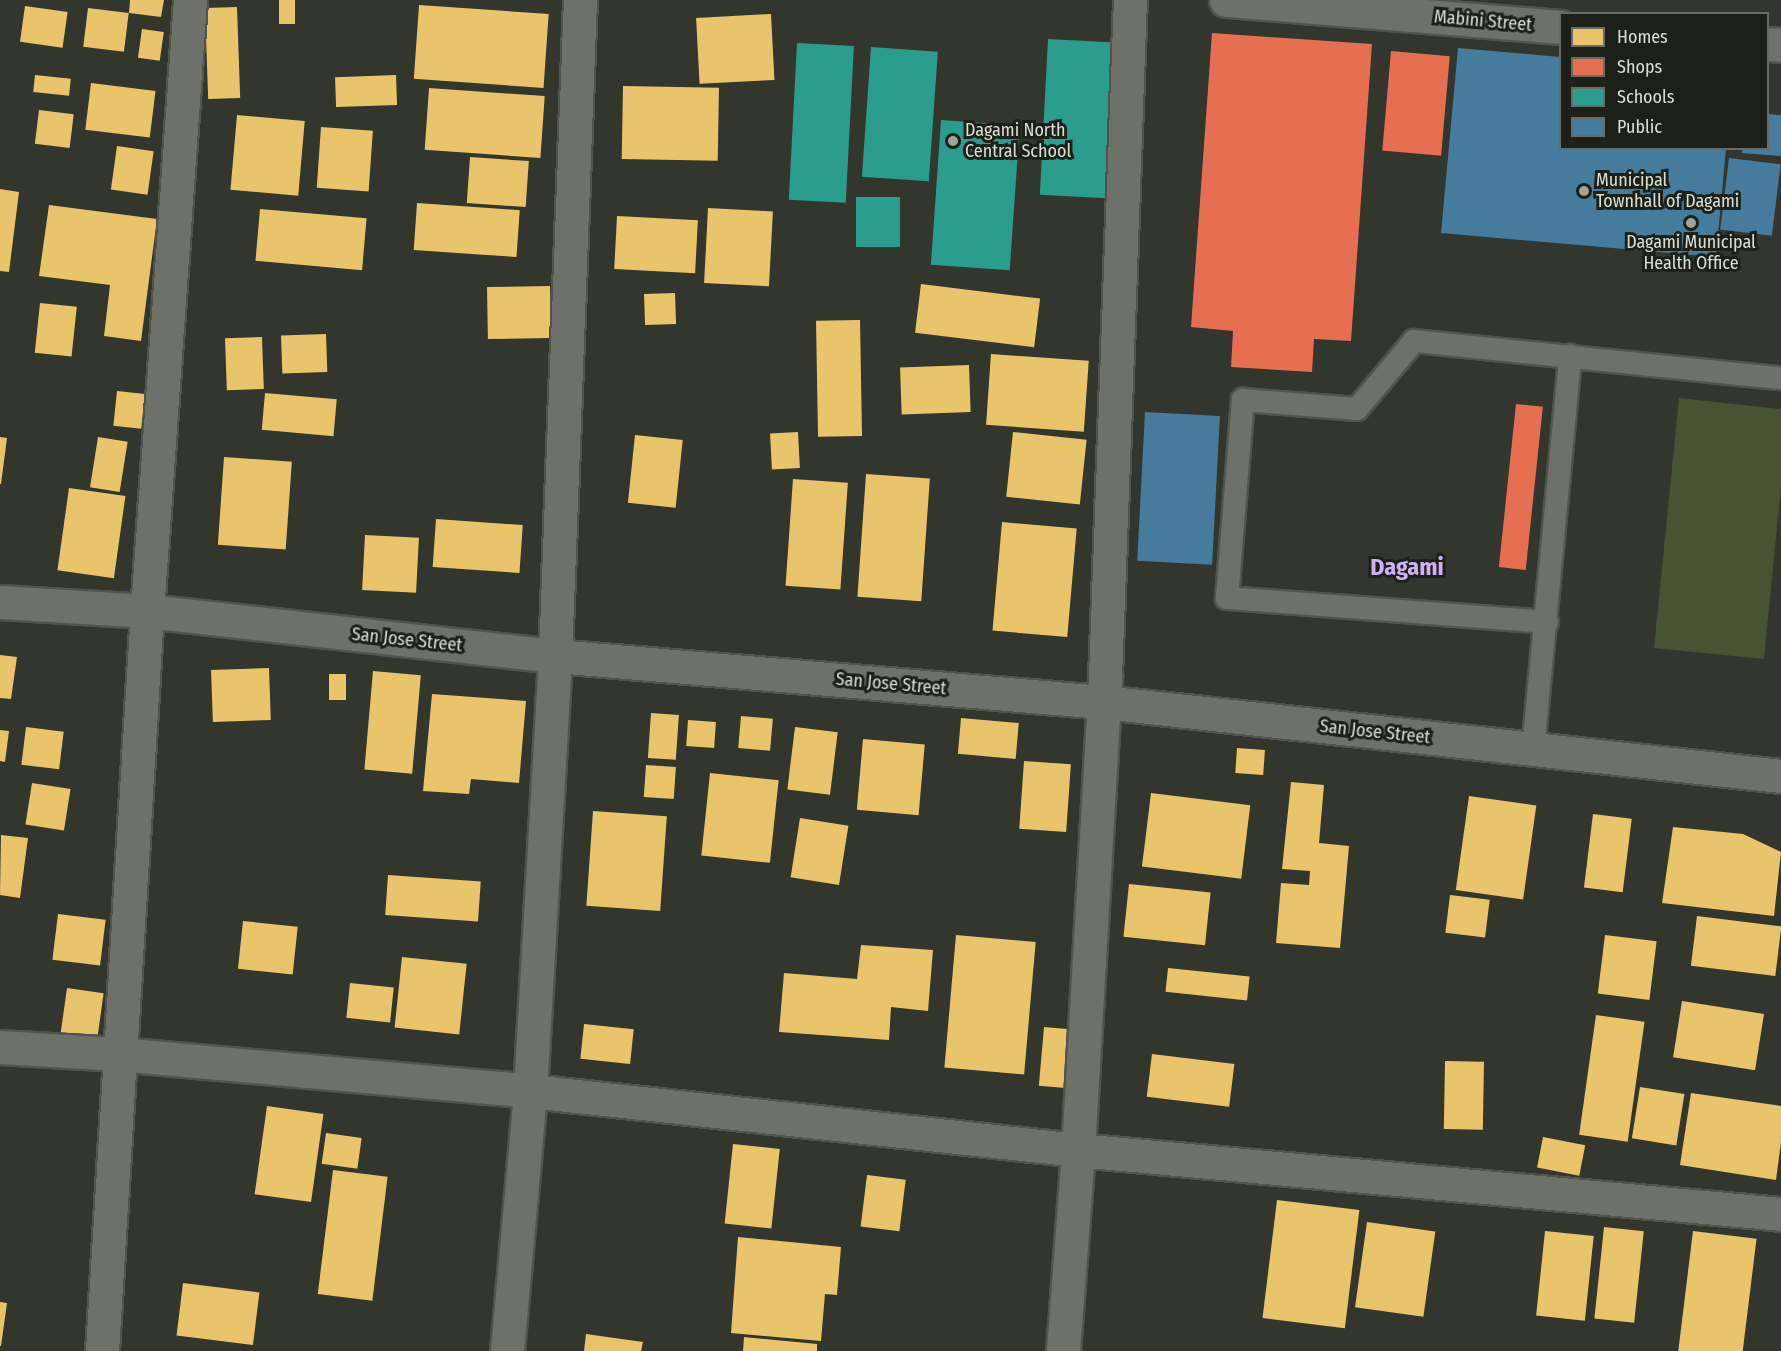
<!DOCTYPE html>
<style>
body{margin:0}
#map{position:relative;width:1781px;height:1351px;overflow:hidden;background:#33362d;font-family:"Fira Sans Condensed",sans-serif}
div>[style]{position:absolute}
.green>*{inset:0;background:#475332}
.homes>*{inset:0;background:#e9c46a;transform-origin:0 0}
.shops>*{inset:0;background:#e76f51;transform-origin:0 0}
.schools>*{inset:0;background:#2a9d8f;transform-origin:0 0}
.public>*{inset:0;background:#457b9d;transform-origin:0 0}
.roads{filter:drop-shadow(2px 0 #50544b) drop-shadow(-2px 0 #50544b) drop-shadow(0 2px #50544b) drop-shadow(0 -2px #50544b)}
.service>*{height:22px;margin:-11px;padding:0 11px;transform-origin:11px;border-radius:11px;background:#6e716a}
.minor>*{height:33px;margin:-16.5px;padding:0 16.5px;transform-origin:16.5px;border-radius:16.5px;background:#6e716a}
.tertiary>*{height:33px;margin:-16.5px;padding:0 16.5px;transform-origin:16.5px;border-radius:16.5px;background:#6e716a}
.dots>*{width:16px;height:16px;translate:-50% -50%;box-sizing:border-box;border:3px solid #1d2018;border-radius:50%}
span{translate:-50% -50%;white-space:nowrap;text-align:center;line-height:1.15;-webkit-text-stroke:6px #1d2018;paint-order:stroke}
.street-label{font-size:18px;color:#dadfd4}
.poi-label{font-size:18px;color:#dadfd4}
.left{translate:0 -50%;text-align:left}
.district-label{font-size:24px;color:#cfb0f5;font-weight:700}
.legend{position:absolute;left:1559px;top:12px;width:210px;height:138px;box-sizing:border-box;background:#1d2018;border:2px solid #696c63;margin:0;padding:8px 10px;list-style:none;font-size:18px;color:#dadfd4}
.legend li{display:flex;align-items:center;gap:12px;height:30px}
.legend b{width:30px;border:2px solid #696c63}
</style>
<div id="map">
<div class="green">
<i style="clip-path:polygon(1679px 398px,1781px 409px,1781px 487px,1764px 659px,1654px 648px)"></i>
</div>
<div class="homes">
<i style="clip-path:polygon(130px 0,164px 0,161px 17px,129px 13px)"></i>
<i style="left:279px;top:0;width:16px;height:24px"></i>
<i style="left:419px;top:5px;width:130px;height:74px;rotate:4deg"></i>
<i style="left:25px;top:6px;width:43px;height:36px;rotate:8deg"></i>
<i style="left:237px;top:7px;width:91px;height:32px;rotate:88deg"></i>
<i style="left:88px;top:8px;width:41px;height:39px;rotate:7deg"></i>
<i style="left:771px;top:14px;width:66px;height:75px;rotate:87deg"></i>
<i style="left:142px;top:29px;width:22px;height:29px;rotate:8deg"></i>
<i style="left:35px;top:75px;width:36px;height:17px;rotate:6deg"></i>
<i style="left:396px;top:75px;width:30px;height:61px;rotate:88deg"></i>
<i style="left:91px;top:83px;width:65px;height:47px;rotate:7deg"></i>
<i style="left:623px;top:86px;width:96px;height:73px;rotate:1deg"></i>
<i style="left:429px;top:88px;width:116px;height:62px;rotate:4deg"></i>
<i style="left:39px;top:110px;width:35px;height:34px;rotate:7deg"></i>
<i style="left:237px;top:115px;width:68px;height:75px;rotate:5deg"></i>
<i style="left:321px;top:127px;width:52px;height:61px;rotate:4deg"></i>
<i style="left:117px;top:146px;width:37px;height:44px;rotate:8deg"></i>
<i style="left:470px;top:157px;width:59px;height:46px;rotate:4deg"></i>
<i style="clip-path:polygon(0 189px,19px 192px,9px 272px,0 271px)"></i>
<i style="left:417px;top:203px;width:103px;height:47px;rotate:4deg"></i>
<i style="clip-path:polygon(49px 205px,157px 219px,141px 341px,104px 336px,110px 285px,39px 276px)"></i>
<i style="left:708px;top:208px;width:65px;height:75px;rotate:3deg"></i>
<i style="left:260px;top:209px;width:107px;height:52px;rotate:5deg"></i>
<i style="left:617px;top:216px;width:81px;height:53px;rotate:3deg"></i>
<i style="left:921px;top:284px;width:120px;height:49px;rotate:7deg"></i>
<i style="left:550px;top:286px;width:52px;height:63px;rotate:89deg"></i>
<i style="left:675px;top:293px;width:31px;height:31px;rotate:88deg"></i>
<i style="left:40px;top:303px;width:37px;height:50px;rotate:6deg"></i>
<i style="left:860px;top:320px;width:116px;height:44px;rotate:89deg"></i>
<i style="left:326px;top:334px;width:38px;height:45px;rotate:88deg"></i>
<i style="left:262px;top:337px;width:52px;height:37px;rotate:88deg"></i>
<i style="left:991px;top:354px;width:98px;height:71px;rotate:4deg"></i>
<i style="left:969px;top:365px;width:47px;height:69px;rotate:88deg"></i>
<i style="left:117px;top:391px;width:28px;height:35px;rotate:6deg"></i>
<i style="left:265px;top:393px;width:72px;height:37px;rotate:5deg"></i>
<i style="left:798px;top:432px;width:36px;height:28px;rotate:87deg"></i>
<i style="left:1013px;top:432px;width:74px;height:65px;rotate:6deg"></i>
<i style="left:635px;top:435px;width:48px;height:68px;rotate:6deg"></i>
<i style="clip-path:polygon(0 437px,7px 438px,1px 484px,0 484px)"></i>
<i style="left:98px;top:437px;width:30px;height:51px;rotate:9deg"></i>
<i style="left:224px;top:457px;width:68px;height:88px;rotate:4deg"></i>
<i style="left:866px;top:474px;width:64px;height:123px;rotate:4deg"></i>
<i style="left:793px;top:479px;width:55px;height:107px;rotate:4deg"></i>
<i style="left:69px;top:488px;width:57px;height:83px;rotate:8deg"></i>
<i style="left:436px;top:519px;width:87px;height:48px;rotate:4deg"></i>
<i style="left:1002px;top:522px;width:75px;height:109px;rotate:5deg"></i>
<i style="left:365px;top:535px;width:54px;height:55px;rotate:3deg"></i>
<i style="clip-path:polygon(0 655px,17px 657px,11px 699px,0 698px)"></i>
<i style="left:269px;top:668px;width:52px;height:58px;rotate:88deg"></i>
<i style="left:373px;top:671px;width:48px;height:99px;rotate:5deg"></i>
<i style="left:329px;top:674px;width:17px;height:26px"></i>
<i style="clip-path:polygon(432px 694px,526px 701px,519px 783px,471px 779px,469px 794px,423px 791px)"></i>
<i style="left:651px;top:713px;width:28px;height:45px;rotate:4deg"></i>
<i style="left:741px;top:716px;width:32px;height:32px;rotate:5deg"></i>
<i style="left:961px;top:718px;width:58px;height:36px;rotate:5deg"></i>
<i style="left:688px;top:720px;width:28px;height:26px;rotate:4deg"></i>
<i style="left:26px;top:727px;width:38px;height:38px;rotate:7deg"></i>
<i style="left:795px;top:727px;width:43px;height:63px;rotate:7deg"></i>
<i style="clip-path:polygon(0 730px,9px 731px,5px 762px,0 761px)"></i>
<i style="left:863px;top:739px;width:62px;height:71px;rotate:5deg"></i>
<i style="left:1237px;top:748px;width:28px;height:25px;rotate:4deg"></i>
<i style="left:1024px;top:761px;width:47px;height:68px;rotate:4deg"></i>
<i style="left:646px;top:765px;width:30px;height:32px;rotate:4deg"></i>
<i style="left:710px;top:773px;width:69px;height:83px;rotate:6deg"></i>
<i style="clip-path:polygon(1291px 782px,1324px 785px,1319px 843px,1349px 846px,1340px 948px,1276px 943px,1281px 883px,1309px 885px,1310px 871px,1282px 869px)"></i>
<i style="left:32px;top:783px;width:39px;height:42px;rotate:9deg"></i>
<i style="left:1151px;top:793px;width:100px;height:74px;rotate:7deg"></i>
<i style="left:1469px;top:796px;width:68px;height:95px;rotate:8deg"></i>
<i style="left:593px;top:811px;width:74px;height:95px;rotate:4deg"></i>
<i style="left:1593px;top:814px;width:39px;height:74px;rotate:7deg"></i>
<i style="left:800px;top:818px;width:49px;height:60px;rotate:9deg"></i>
<i style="clip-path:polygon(1673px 827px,1743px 834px,1781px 852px,1774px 916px,1662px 903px)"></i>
<i style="clip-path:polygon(1px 835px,28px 838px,20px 898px,0 895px)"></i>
<i style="left:388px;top:875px;width:93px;height:40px;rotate:4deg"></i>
<i style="left:1129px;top:884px;width:82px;height:53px;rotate:6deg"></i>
<i style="left:1450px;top:895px;width:40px;height:38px;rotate:7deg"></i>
<i style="left:58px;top:914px;width:48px;height:46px;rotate:7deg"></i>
<i style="left:1697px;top:916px;width:85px;height:50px;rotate:7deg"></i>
<i style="left:243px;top:921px;width:55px;height:48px;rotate:6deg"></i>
<i style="left:956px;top:935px;width:80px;height:133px;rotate:5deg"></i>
<i style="left:1605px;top:935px;width:52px;height:59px;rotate:7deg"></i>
<i style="clip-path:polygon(861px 945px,933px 950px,928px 1011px,891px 1007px,889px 1040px,779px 1032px,784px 973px,857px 979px)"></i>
<i style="left:402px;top:957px;width:65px;height:71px;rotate:6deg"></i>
<i style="left:1168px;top:968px;width:82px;height:24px;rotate:6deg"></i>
<i style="left:350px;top:983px;width:44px;height:35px;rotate:6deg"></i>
<i style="left:67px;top:988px;width:37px;height:49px;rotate:8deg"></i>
<i style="left:1682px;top:1001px;width:83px;height:57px;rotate:9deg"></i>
<i style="left:1596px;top:1015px;width:49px;height:121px;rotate:8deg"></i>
<i style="left:584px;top:1024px;width:50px;height:35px;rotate:6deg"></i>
<i style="left:1044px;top:1027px;width:35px;height:59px;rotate:5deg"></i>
<i style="left:1152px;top:1054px;width:83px;height:43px;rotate:7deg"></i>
<i style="left:1445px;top:1061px;width:39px;height:68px;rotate:1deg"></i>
<i style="left:1640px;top:1087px;width:45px;height:52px;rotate:9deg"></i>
<i style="clip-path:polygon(1691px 1093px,1781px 1106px,1781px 1142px,1776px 1180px,1680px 1165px)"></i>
<i style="left:267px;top:1106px;width:57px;height:89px;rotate:8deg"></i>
<i style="left:326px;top:1133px;width:36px;height:31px;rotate:8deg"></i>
<i style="left:1543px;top:1137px;width:43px;height:31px;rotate:11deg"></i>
<i style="left:733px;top:1144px;width:47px;height:80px;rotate:6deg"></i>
<i style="left:333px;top:1170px;width:55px;height:125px;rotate:7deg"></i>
<i style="left:867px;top:1175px;width:39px;height:52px;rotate:7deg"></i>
<i style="left:1277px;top:1200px;width:83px;height:119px;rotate:7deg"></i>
<i style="left:1367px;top:1222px;width:69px;height:86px;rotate:8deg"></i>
<i style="left:1604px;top:1227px;width:40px;height:92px;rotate:6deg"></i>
<i style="left:1545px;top:1231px;width:49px;height:85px;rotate:6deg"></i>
<i style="left:1693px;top:1231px;width:64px;height:121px;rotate:7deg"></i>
<i style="clip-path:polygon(738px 1237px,841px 1247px,837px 1295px,825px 1294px,821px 1341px,731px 1333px)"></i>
<i style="left:183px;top:1283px;width:77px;height:53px;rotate:7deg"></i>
<i style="clip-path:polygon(0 1302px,7px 1303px,1px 1346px,0 1346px)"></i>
<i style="clip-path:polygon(586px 1334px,643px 1342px,641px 1351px,584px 1351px)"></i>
<i style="clip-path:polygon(744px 1337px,817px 1344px,817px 1351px,743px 1351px)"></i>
</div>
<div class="shops">
<i style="clip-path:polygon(1212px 33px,1372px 44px,1351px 341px,1314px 339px,1312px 372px,1231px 367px,1233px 331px,1191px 327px)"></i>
<i style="left:1391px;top:51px;width:59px;height:100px;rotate:5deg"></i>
<i style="left:1516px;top:404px;width:27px;height:164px;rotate:6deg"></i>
</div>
<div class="schools">
<i style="left:1048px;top:39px;width:67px;height:156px;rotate:3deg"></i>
<i style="left:797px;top:43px;width:57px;height:157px;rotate:3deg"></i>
<i style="left:871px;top:47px;width:67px;height:130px;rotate:4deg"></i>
<i style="left:941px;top:120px;width:79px;height:145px;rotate:4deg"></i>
<i style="left:856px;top:197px;width:44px;height:50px"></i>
</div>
<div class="public">
<i style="clip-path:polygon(1458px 48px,1560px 57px,1560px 148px,1726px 148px,1716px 257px,1441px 233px)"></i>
<i style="clip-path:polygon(1768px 114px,1781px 115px,1781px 156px,1742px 153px,1742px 148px,1768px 148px)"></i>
<i style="left:1729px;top:158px;width:52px;height:72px;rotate:7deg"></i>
<i style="left:1145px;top:412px;width:75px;height:149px;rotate:3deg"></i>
</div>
<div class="roads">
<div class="service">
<i style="left:1547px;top:622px;width:321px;rotate:-175.7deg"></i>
<i style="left:1227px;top:598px;width:199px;rotate:-85.4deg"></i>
<i style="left:1243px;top:400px;width:114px;rotate:4.5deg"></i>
<i style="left:1357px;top:409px;width:89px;rotate:-50deg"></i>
<i style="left:1414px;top:341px;width:369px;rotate:5.8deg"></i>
<i style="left:1533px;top:750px;width:396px;rotate:-84.6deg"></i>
</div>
<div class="minor">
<i style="left:1226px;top:0;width:335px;rotate:4.6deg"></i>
<i style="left:1768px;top:44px;width:13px;rotate:4deg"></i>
<i style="left:0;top:1047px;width:118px;rotate:3.4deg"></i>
<i style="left:118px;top:1054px;width:414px;rotate:5.1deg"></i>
<i style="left:530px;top:1091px;width:551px;rotate:6.15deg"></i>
<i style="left:1078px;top:1150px;width:706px;rotate:5.2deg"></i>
<i style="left:102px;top:1351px;width:741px;rotate:-86.52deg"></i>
<i style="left:147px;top:611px;width:613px;rotate:-85.97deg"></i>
<i style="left:507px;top:1351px;width:261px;rotate:-84.9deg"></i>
<i style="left:530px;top:1091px;width:436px;rotate:-86.7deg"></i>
<i style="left:555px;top:656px;width:656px;rotate:-87.82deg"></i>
<i style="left:1063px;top:1351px;width:202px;rotate:-85.7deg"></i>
<i style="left:1078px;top:1150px;width:474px;rotate:-86.7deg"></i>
<i style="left:1105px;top:677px;width:677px;rotate:-87.89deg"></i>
</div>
<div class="tertiary">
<i style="left:0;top:602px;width:147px;rotate:3.5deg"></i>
<i style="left:147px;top:611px;width:410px;rotate:6.3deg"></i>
<i style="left:555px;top:656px;width:550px;rotate:4.8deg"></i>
<i style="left:1103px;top:702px;width:682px;rotate:6.23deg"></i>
</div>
</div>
<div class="dots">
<i style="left:953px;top:141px;background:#a0a49a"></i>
<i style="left:1584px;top:191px;background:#a0a49a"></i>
<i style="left:1691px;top:223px;background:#a0a49a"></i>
</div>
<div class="street-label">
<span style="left:1483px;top:21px;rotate:5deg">Mabini Street</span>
<span style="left:407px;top:640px;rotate:6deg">San Jose Street</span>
<span style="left:891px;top:684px;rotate:5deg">San Jose Street</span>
<span style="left:1375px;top:732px;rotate:6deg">San Jose Street</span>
</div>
<div class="poi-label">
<span class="left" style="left:965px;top:141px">Dagami North<br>Central School</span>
<span class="left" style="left:1596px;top:191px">Municipal<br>Townhall of Dagami</span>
<span style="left:1691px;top:253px">Dagami Municipal<br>Health Office</span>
</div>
<div class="district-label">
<span style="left:1407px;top:568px">Dagami</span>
</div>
<ul class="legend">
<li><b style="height:16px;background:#e9c46a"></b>Homes</li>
<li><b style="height:16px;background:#e76f51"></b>Shops</li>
<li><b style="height:16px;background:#2a9d8f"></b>Schools</li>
<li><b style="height:16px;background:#457b9d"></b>Public</li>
</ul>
</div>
